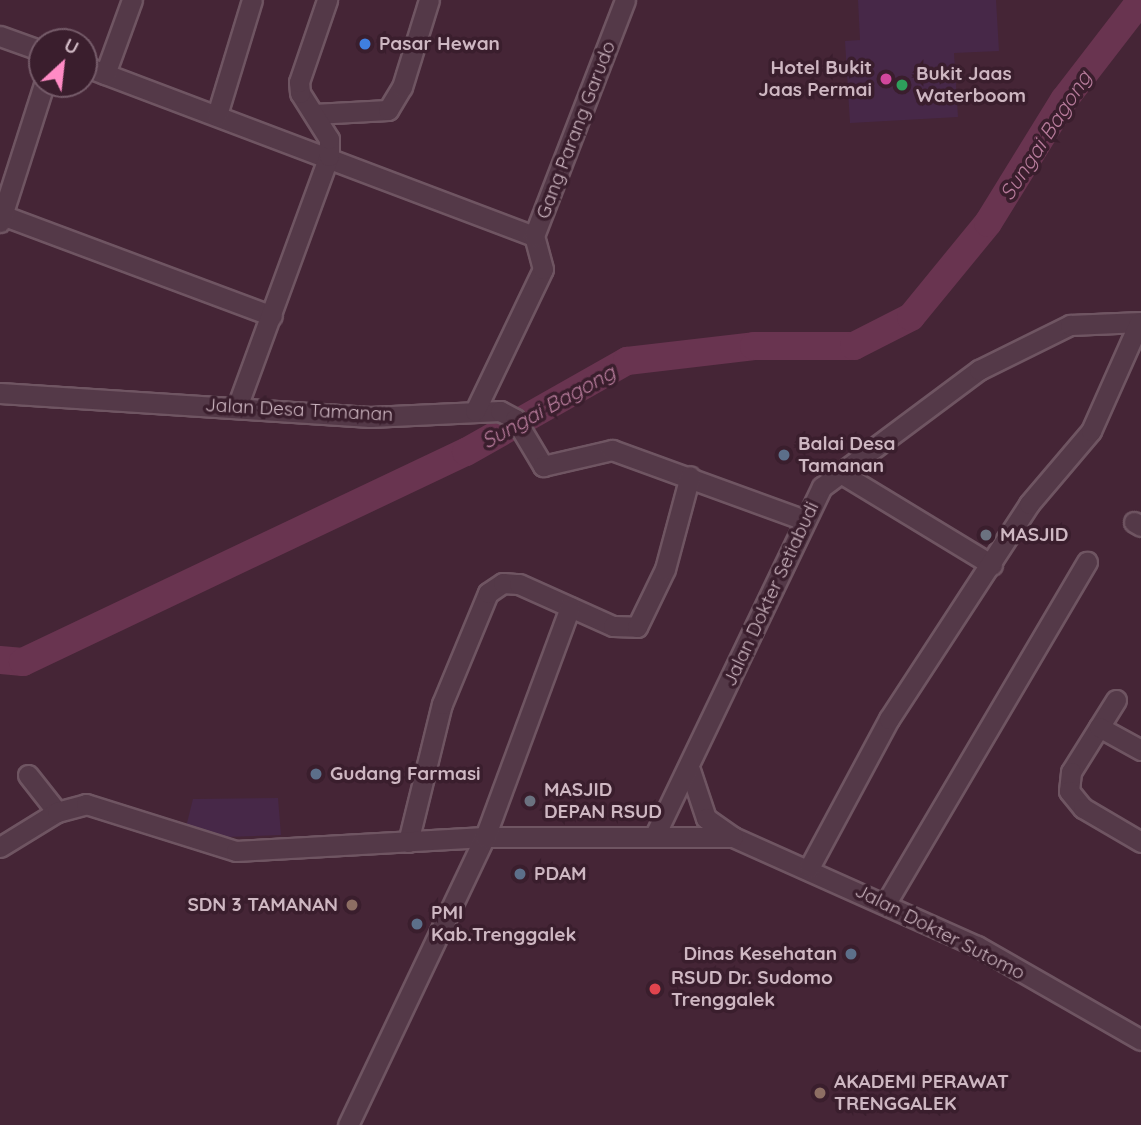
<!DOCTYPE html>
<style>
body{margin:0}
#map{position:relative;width:1141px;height:1125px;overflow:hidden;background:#452536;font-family:Quicksand,sans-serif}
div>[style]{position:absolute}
.green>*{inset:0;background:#472848}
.river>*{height:28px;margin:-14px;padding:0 14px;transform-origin:14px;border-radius:14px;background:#693450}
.roads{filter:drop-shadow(2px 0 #6f5562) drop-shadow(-2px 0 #6f5562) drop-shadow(0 2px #6f5562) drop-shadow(0 -2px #6f5562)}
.minor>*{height:19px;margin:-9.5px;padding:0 9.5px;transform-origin:9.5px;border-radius:9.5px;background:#543948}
.dots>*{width:19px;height:19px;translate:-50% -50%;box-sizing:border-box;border:4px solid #3a1e2d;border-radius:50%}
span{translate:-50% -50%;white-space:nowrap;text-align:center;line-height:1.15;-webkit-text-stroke:7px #3a1e2d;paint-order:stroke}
.poi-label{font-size:19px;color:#ceb7c2;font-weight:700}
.left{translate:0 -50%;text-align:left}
.right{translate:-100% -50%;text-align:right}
.street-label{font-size:19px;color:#ceb7c2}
.water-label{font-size:21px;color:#b87c9c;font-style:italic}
.north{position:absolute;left:28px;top:28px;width:70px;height:70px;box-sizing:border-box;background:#3a1e2d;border:2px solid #755b69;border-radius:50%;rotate:27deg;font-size:19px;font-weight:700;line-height:28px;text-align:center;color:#ceb7c2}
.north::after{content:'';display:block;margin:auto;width:24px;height:32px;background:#ff8bc5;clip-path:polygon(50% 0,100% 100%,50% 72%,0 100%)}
</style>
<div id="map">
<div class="green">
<i style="clip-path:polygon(858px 0,996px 0,999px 51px,954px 53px,958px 117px,850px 123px,845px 41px,860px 40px)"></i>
<i style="clip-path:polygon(278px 798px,281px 835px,225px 837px,186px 827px,193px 799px)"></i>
</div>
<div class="river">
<i style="left:0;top:660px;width:23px;rotate:5deg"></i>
<i style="left:23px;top:662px;width:490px;rotate:-25.4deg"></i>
<i style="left:466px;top:452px;width:185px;rotate:-29.5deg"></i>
<i style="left:627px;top:361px;width:128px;rotate:-6.7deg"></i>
<i style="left:754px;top:346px;width:100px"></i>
<i style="left:854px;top:346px;width:64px;rotate:-27deg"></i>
<i style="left:911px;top:317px;width:122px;rotate:-50.7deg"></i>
<i style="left:988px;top:223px;width:145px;rotate:-58.3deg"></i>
<i style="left:1064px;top:100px;width:126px;rotate:-52.4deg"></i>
</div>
<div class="roads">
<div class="minor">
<i style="left:0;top:36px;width:45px;rotate:19.7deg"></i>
<i style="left:84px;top:66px;width:481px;rotate:20.7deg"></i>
<i style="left:105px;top:74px;width:79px;rotate:-70deg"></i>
<i style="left:314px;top:114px;width:74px;rotate:-3.1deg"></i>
<i style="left:388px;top:110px;width:27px;rotate:-59deg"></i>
<i style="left:402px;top:87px;width:91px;rotate:-72.8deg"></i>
<i style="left:217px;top:115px;width:120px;rotate:-73.1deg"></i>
<i style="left:2px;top:215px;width:288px;rotate:20.5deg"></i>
<i style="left:0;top:222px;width:145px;rotate:-72.3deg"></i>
<i style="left:0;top:393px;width:371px;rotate:3.7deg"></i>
<i style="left:370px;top:417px;width:130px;rotate:-2.6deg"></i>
<i style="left:500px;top:411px;width:17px;rotate:28deg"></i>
<i style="left:515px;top:419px;width:55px;rotate:59.2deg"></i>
<i style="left:543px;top:466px;width:71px;rotate:-13.1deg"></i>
<i style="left:612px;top:450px;width:204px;rotate:20deg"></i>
<i style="left:237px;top:407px;width:267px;rotate:-69.9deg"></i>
<i style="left:329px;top:156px;width:17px;rotate:-90deg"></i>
<i style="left:329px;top:139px;width:54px;rotate:-122.2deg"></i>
<i style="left:300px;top:93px;width:11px;rotate:-95deg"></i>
<i style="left:299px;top:82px;width:87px;rotate:-71.1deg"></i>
<i style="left:475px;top:411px;width:157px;rotate:-64.4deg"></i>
<i style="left:543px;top:269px;width:34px;rotate:-105deg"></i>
<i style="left:534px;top:236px;width:253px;rotate:-68.9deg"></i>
<i style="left:839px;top:472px;width:179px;rotate:31.3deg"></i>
<i style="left:1134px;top:522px;width:8px;rotate:30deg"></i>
<i style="left:1116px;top:700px;width:85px;rotate:122deg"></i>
<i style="left:1071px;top:772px;width:19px;rotate:96deg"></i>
<i style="left:1069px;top:791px;width:22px;rotate:51deg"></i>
<i style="left:1083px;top:808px;width:67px;rotate:30.4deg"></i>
<i style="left:1099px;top:727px;width:48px;rotate:28.7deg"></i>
<i style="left:690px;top:770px;width:51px;rotate:71.6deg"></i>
<i style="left:706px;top:818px;width:33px;rotate:35deg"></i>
<i style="left:733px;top:837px;width:267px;rotate:24.1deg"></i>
<i style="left:977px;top:946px;width:189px;rotate:29.8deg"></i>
<i style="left:28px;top:775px;width:47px;rotate:51.9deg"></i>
<i style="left:655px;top:835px;width:386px;rotate:-64.4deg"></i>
<i style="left:822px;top:487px;width:196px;rotate:-36.7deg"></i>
<i style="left:979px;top:370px;width:102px;rotate:-26.3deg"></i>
<i style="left:1070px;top:325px;width:71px;rotate:-2.4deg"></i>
<i style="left:408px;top:842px;width:142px;rotate:-76.2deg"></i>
<i style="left:442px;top:704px;width:120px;rotate:-67.5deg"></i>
<i style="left:488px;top:593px;width:18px;rotate:-34deg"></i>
<i style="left:503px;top:583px;width:16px;rotate:4deg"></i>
<i style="left:519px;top:584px;width:103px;rotate:24.1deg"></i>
<i style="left:613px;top:626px;width:24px;rotate:2deg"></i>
<i style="left:637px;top:627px;width:64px;rotate:-64.2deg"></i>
<i style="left:665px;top:569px;width:96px;rotate:-75deg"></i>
<i style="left:0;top:847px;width:67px;rotate:-31.6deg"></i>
<i style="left:57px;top:812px;width:30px;rotate:-15deg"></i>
<i style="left:86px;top:804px;width:157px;rotate:17.4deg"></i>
<i style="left:236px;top:851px;width:249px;rotate:-3.2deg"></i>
<i style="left:485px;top:837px;width:248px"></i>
<i style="left:809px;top:868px;width:169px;rotate:-61.8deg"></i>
<i style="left:889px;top:719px;width:257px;rotate:-56.9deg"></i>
<i style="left:1029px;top:504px;width:96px;rotate:-49.7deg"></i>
<i style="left:1091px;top:431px;width:118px;rotate:-66deg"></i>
<i style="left:886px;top:903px;width:396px;rotate:-59.5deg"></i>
<i style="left:348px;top:1125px;width:319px;rotate:-64.6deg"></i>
<i style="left:485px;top:837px;width:245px;rotate:-69.7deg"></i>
</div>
</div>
<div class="dots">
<i style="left:365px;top:44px;background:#3f7fe0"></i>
<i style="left:886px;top:79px;background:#d1479c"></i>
<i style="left:902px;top:85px;background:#2e9e5b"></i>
<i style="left:784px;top:455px;background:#5c6f8a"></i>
<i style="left:986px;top:535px;background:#6b7280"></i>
<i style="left:316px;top:774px;background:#5c6f8a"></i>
<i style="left:530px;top:801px;background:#6b7280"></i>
<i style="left:520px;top:874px;background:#5c6f8a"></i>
<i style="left:352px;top:905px;background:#8d6e63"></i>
<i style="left:417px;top:924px;background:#5c6f8a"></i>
<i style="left:851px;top:954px;background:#5c6f8a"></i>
<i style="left:655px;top:989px;background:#e0444e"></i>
<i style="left:820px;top:1093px;background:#8d6e63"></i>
</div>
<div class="poi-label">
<span class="left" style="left:379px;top:44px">Pasar Hewan</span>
<span class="right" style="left:872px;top:79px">Hotel Bukit<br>Jaas Permai</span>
<span class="left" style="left:916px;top:85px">Bukit Jaas<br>Waterboom</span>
<span class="left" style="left:798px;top:455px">Balai Desa<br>Tamanan</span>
<span class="left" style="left:1000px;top:535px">MASJID</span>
<span class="left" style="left:330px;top:774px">Gudang Farmasi</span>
<span class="left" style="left:544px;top:801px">MASJID<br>DEPAN RSUD</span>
<span class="left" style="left:534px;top:874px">PDAM</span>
<span class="right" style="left:338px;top:905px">SDN 3 TAMANAN</span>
<span class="left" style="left:431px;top:924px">PMI<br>Kab.Trenggalek</span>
<span class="right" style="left:837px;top:954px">Dinas Kesehatan</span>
<span class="left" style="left:671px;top:989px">RSUD Dr. Sudomo<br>Trenggalek</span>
<span class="left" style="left:834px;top:1093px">AKADEMI PERAWAT<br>TRENGGALEK</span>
</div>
<div class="street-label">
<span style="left:576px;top:130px;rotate:-69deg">Gang Parang Garudo</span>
<span style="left:299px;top:410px;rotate:3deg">Jalan Desa Tamanan</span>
<span style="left:771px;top:594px;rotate:-65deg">Jalan Dokter Setiabudi</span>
<span style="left:940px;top:932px;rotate:27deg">Jalan Dokter Sutomo</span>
</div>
<div class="water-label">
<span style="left:1045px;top:135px;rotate:-57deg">Sungai Bagong</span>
<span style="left:548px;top:406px;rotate:-29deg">Sungai Bagong</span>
</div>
<div class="north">U</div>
</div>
